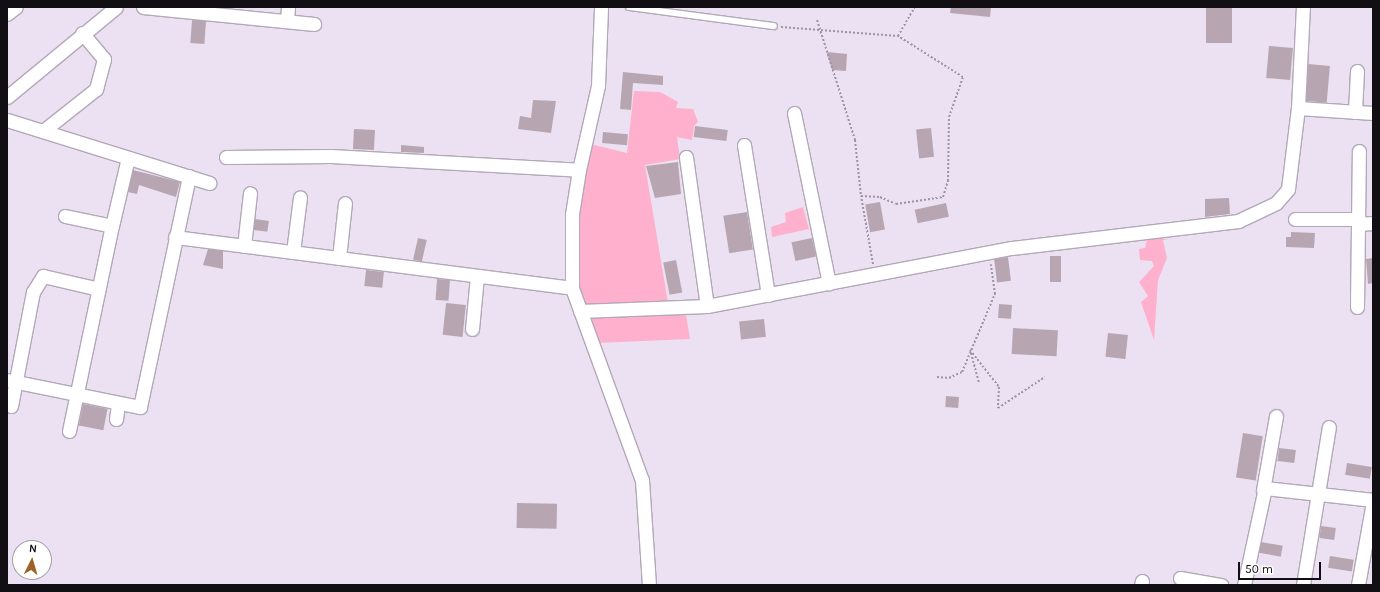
<!DOCTYPE html>
<style>
body{margin:0}
#map{position:relative;width:1380px;height:592px;overflow:hidden;background:#ece1f2;font-family:Karla,sans-serif}
div>[style]{position:absolute}
.green>*{inset:0;background:#feb0cc}
.building>*{inset:0;background:#b7a6b2;transform-origin:0 0}
.path>*{height:2px;margin-top:-1px;transform-origin:0;background:repeating-linear-gradient(90deg,#9d94a1 0 2px,transparent 0 4px)}
.roads{filter:drop-shadow(1px 0 #b2a8b8) drop-shadow(-1px 0 #b2a8b8) drop-shadow(0 1px #b2a8b8) drop-shadow(0 -1px #b2a8b8)}
.lane>*{height:6px;margin:-3px;padding:0 3px;transform-origin:3px;border-radius:3px;background:#fff}
.street>*{height:13px;margin:-6.5px;padding:0 6.5px;transform-origin:6.5px;border-radius:6.5px;background:#fff}
span{translate:-50% -50%;white-space:nowrap;text-align:center;line-height:1.15;-webkit-text-stroke:3px #fff;paint-order:stroke}
.frame{position:absolute;inset:0;border:8px solid #120f14;pointer-events:none}
.north{position:absolute;left:12px;top:540px;width:40px;height:40px;box-sizing:border-box;background:#fff;border:1px solid #a09fa1;border-radius:50%;rotate:5deg;font-size:11px;font-weight:700;line-height:16px;text-align:center;color:#120f14}
.north::after{content:'';display:block;margin:auto;width:14px;height:18px;background:#9d6025;clip-path:polygon(50% 0,100% 100%,50% 72%,0 100%)}
.scale{position:absolute;left:1238px;top:562px;width:83px;height:18px;box-sizing:border-box;border:2px solid #120f14;border-top:0;padding-left:5px;font-size:12px;line-height:14px;white-space:nowrap;color:#120f14;-webkit-text-stroke:3px #fff;paint-order:stroke}
</style>
<div id="map">
<div class="green">
<i style="clip-path:polygon(634px 91px,660px 92px,678px 102px,676px 108px,693px 109px,698px 122px,694px 126px,692px 140px,677px 137px,680px 159px,645px 165px,668px 303px,585px 307px,578px 285px,577px 212px,590px 144px,627px 153px)"></i>
<i style="clip-path:polygon(803px 207px,809px 229px,772px 237px,771px 227px,786px 222px,785px 213px)"></i>
<i style="clip-path:polygon(1160px 238px,1168px 240px,1163px 240px,1167px 258px,1158px 280px,1154px 340px,1141px 302px,1148px 296px,1139px 282px,1154px 266px,1152px 261px,1140px 260px,1139px 249px,1145px 248px,1147px 240px)"></i>
<i style="clip-path:polygon(685px 309px,690px 339px,596px 343px,587px 315px)"></i>
</div>
<div class="building">
<i style="clip-path:polygon(951px 7px,991px 7px,990px 17px,950px 13px)"></i>
<i style="left:1206px;top:7px;width:26px;height:36px"></i>
<i style="left:192px;top:20px;width:14px;height:23px;rotate:4deg"></i>
<i style="left:1269px;top:46px;width:24px;height:32px;rotate:5deg"></i>
<i style="clip-path:polygon(827px 52px,847px 54px,846px 71px,832px 70px)"></i>
<i style="left:1308px;top:64px;width:22px;height:37px;rotate:5deg"></i>
<i style="clip-path:polygon(623px 72px,663px 76px,663px 85px,633px 83px,631px 110px,620px 109px)"></i>
<i style="clip-path:polygon(533px 100px,556px 101px,551px 133px,518px 129px,520px 116px,531px 118px)"></i>
<i style="left:695px;top:126px;width:33px;height:11px;rotate:7deg"></i>
<i style="left:931px;top:128px;width:29px;height:15px;rotate:84deg"></i>
<i style="left:354px;top:129px;width:21px;height:20px;rotate:3deg"></i>
<i style="left:603px;top:132px;width:25px;height:11px;rotate:5deg"></i>
<i style="clip-path:polygon(401px 145px,424px 147px,424px 153px,401px 152px)"></i>
<i style="clip-path:polygon(678px 162px,681px 194px,655px 198px,646px 166px)"></i>
<i style="clip-path:polygon(133px 170px,180px 182px,176px 197px,139px 185px,137px 194px,128px 192px)"></i>
<i style="clip-path:polygon(1229px 198px,1230px 214px,1205px 217px,1205px 199px)"></i>
<i style="left:880px;top:202px;width:28px;height:15px;rotate:80deg"></i>
<i style="left:946px;top:203px;width:14px;height:32px;rotate:78deg"></i>
<i style="left:747px;top:212px;width:38px;height:24px;rotate:81deg"></i>
<i style="left:255px;top:219px;width:14px;height:11px;rotate:8deg"></i>
<i style="clip-path:polygon(1291px 232px,1315px 233px,1314px 248px,1286px 247px,1286px 237px,1291px 237px)"></i>
<i style="left:418px;top:238px;width:9px;height:22px;rotate:13deg"></i>
<i style="left:812px;top:238px;width:19px;height:21px;rotate:78deg"></i>
<i style="clip-path:polygon(208px 249px,223px 251px,223px 269px,203px 265px)"></i>
<i style="left:1050px;top:256px;width:11px;height:26px"></i>
<i style="left:1008px;top:257px;width:24px;height:14px;rotate:83deg"></i>
<i style="clip-path:polygon(1373px 258px,1373px 283px,1368px 284px,1366px 259px)"></i>
<i style="left:676px;top:260px;width:33px;height:13px;rotate:79deg"></i>
<i style="left:366px;top:270px;width:18px;height:16px;rotate:6deg"></i>
<i style="left:437px;top:279px;width:13px;height:21px;rotate:4deg"></i>
<i style="left:446px;top:303px;width:20px;height:32px;rotate:6deg"></i>
<i style="left:999px;top:304px;width:13px;height:14px;rotate:4deg"></i>
<i style="left:764px;top:319px;width:18px;height:25px;rotate:84deg"></i>
<i style="left:1013px;top:328px;width:45px;height:26px;rotate:3deg"></i>
<i style="left:1108px;top:333px;width:20px;height:24px;rotate:6deg"></i>
<i style="left:946px;top:396px;width:13px;height:11px;rotate:4deg"></i>
<i style="left:83px;top:404px;width:25px;height:22px;rotate:11deg"></i>
<i style="left:1243px;top:433px;width:20px;height:45px;rotate:9deg"></i>
<i style="left:1279px;top:448px;width:17px;height:13px;rotate:7deg"></i>
<i style="left:1347px;top:463px;width:25px;height:12px;rotate:9deg"></i>
<i style="left:517px;top:503px;width:40px;height:25px;rotate:1deg"></i>
<i style="left:1321px;top:526px;width:15px;height:12px;rotate:8deg"></i>
<i style="left:1261px;top:542px;width:22px;height:11px;rotate:10deg"></i>
<i style="left:1330px;top:556px;width:24px;height:12px;rotate:9deg"></i>
</div>
<div class="path">
<i style="left:817px;top:20px;width:126px;rotate:72.4deg"></i>
<i style="left:855px;top:140px;width:56px;rotate:83.9deg"></i>
<i style="left:781px;top:27px;width:117px;rotate:4.4deg"></i>
<i style="left:898px;top:36px;width:34px;rotate:-60deg"></i>
<i style="left:873px;top:264px;width:69px;rotate:-100deg"></i>
<i style="left:861px;top:196px;width:19px;rotate:3deg"></i>
<i style="left:880px;top:197px;width:17px;rotate:24deg"></i>
<i style="left:896px;top:204px;width:48px;rotate:-8.5deg"></i>
<i style="left:943px;top:197px;width:17px;rotate:-73deg"></i>
<i style="left:948px;top:181px;width:64px;rotate:-89.1deg"></i>
<i style="left:949px;top:117px;width:42px;rotate:-70.7deg"></i>
<i style="left:963px;top:77px;width:77px;rotate:-147.8deg"></i>
<i style="left:970px;top:350px;width:47px;rotate:51.9deg"></i>
<i style="left:999px;top:387px;width:21px;rotate:93deg"></i>
<i style="left:998px;top:408px;width:56px;rotate:-33.4deg"></i>
<i style="left:971px;top:353px;width:30px;rotate:75deg"></i>
<i style="left:937px;top:377px;width:12px;rotate:5deg"></i>
<i style="left:949px;top:378px;width:14px;rotate:-25deg"></i>
<i style="left:962px;top:372px;width:85px;rotate:-67.1deg"></i>
<i style="left:995px;top:294px;width:30px;rotate:-98deg"></i>
</div>
<div class="roads">
<div class="lane">
<i style="left:629px;top:7px;width:146px;rotate:7.5deg"></i>
</div>
<div class="street">
<i style="left:143px;top:7px;width:172px;rotate:5.7deg"></i>
<i style="left:7px;top:14px;width:11px;rotate:-38deg"></i>
<i style="left:287px;top:21px;width:14px;rotate:-86deg"></i>
<i style="left:7px;top:97px;width:141px;rotate:-39.5deg"></i>
<i style="left:1298px;top:108px;width:75px;rotate:3.8deg"></i>
<i style="left:1355px;top:112px;width:41px;rotate:-87.2deg"></i>
<i style="left:794px;top:113px;width:174px;rotate:78.4deg"></i>
<i style="left:7px;top:120px;width:212px;rotate:17.3deg"></i>
<i style="left:43px;top:131px;width:68px;rotate:-38.4deg"></i>
<i style="left:96px;top:89px;width:31px;rotate:-75deg"></i>
<i style="left:104px;top:59px;width:34px;rotate:-130deg"></i>
<i style="left:744px;top:145px;width:152px;rotate:80.9deg"></i>
<i style="left:226px;top:157px;width:105px;rotate:-0.5deg"></i>
<i style="left:331px;top:156px;width:248px;rotate:3.2deg"></i>
<i style="left:579px;top:170px;width:45px;rotate:99deg"></i>
<i style="left:572px;top:214px;width:74px;rotate:90deg"></i>
<i style="left:572px;top:288px;width:204px;rotate:70deg"></i>
<i style="left:642px;top:480px;width:105px;rotate:86.2deg"></i>
<i style="left:686px;top:157px;width:150px;rotate:82deg"></i>
<i style="left:707px;top:306px;width:310px;rotate:-10.8deg"></i>
<i style="left:1012px;top:248px;width:228px;rotate:-6.8deg"></i>
<i style="left:1238px;top:221px;width:42px;rotate:-25.3deg"></i>
<i style="left:1276px;top:203px;width:18px;rotate:-49deg"></i>
<i style="left:1288px;top:189px;width:82px;rotate:-83deg"></i>
<i style="left:1298px;top:108px;width:101px;rotate:-87.2deg"></i>
<i style="left:579px;top:170px;width:86px;rotate:-77.3deg"></i>
<i style="left:598px;top:86px;width:79px;rotate:-87.8deg"></i>
<i style="left:65px;top:216px;width:48px;rotate:12deg"></i>
<i style="left:112px;top:226px;width:70px;rotate:-76.8deg"></i>
<i style="left:1295px;top:219px;width:64px"></i>
<i style="left:1359px;top:224px;width:14px;rotate:-4deg"></i>
<i style="left:175px;top:237px;width:400px;rotate:7.3deg"></i>
<i style="left:244px;top:246px;width:53px;rotate:-83.5deg"></i>
<i style="left:293px;top:252px;width:55px;rotate:-82.7deg"></i>
<i style="left:339px;top:258px;width:55px;rotate:-83.8deg"></i>
<i style="left:1357px;top:307px;width:156px;rotate:-89.3deg"></i>
<i style="left:580px;top:311px;width:127px;rotate:-2.3deg"></i>
<i style="left:472px;top:329px;width:53px;rotate:-84.6deg"></i>
<i style="left:7px;top:380px;width:136px;rotate:11.5deg"></i>
<i style="left:140px;top:407px;width:236px;rotate:-78deg"></i>
<i style="left:11px;top:406px;width:116px;rotate:-79.1deg"></i>
<i style="left:33px;top:292px;width:19px;rotate:-58deg"></i>
<i style="left:43px;top:276px;width:57px;rotate:13.1deg"></i>
<i style="left:116px;top:419px;width:14px;rotate:-82deg"></i>
<i style="left:69px;top:431px;width:209px;rotate:-78.2deg"></i>
<i style="left:1263px;top:490px;width:75px;rotate:-80deg"></i>
<i style="left:1180px;top:578px;width:42px;rotate:9.7deg"></i>
<i style="left:1141px;top:585px;width:4px;rotate:-76deg"></i>
<i style="left:1244px;top:585px;width:99px;rotate:-77.8deg"></i>
<i style="left:1265px;top:488px;width:109px;rotate:6.3deg"></i>
<i style="left:1303px;top:585px;width:160px;rotate:-80.7deg"></i>
<i style="left:1358px;top:585px;width:84px;rotate:-79.8deg"></i>
</div>
</div>
<div class="frame"></div>
<div class="north">N</div>
<div class="scale">50 m</div>
</div>
